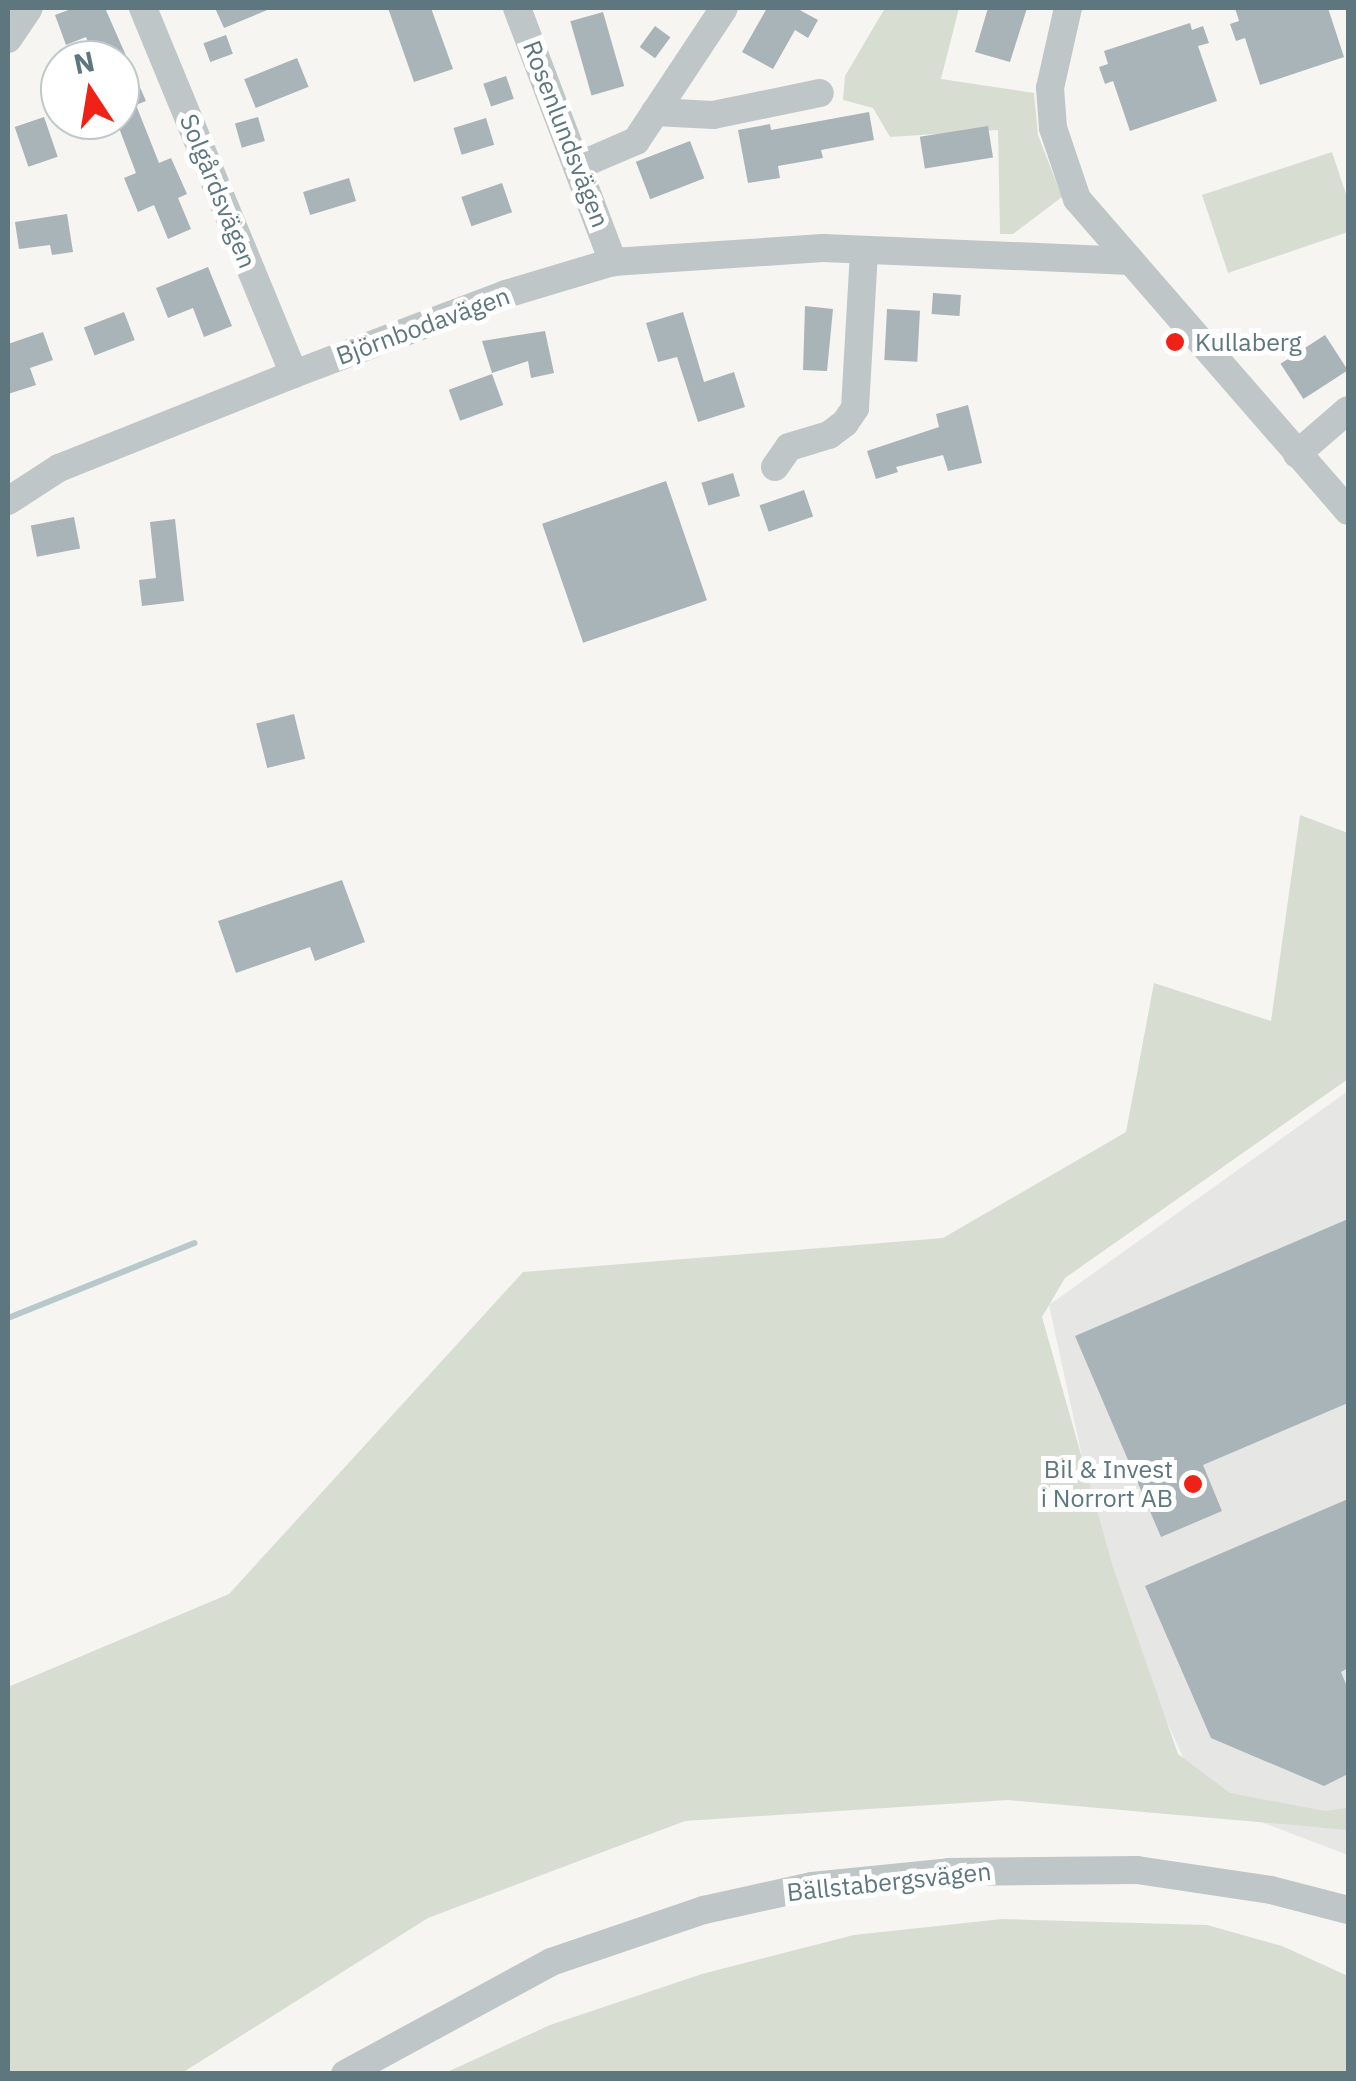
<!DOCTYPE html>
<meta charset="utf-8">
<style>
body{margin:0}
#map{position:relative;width:1356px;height:2081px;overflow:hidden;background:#f6f5f1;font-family:"IBM Plex Sans",sans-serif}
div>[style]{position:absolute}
.built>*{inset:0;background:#e6e6e5}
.green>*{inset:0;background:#d8ddd2}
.stream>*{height:6px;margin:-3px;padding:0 3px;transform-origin:3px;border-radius:3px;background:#b8c9cb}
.building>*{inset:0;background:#a8b4b7;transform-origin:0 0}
.minor>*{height:28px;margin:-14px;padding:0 14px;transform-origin:14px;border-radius:14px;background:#bfc6c8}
.dots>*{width:28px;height:28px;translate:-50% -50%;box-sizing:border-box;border:5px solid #fff;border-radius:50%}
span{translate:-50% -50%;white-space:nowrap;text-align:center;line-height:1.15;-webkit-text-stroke:10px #fff;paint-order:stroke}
.street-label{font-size:25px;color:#5e777f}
.poi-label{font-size:25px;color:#5e777f}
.left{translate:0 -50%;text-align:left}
.right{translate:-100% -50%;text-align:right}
.frame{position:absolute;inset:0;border:10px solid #5e777f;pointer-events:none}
.north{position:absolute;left:40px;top:40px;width:100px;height:100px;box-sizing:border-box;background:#fff;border:2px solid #bfc9cc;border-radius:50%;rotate:348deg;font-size:28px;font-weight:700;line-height:40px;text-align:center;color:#5e777f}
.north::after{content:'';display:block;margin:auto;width:35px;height:45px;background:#f02116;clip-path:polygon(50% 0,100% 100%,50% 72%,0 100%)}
</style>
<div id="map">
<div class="built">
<i style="clip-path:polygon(1348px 1091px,1348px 1855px,1202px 1800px,1114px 1603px,1049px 1305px)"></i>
</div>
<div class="green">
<i style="clip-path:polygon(885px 8px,959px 8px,941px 79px,1034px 93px,1038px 135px,1062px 197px,1013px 234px,1000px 234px,998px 130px,890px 137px,873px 108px,843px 100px,845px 76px)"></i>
<i style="clip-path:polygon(1332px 152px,1348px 200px,1348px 232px,1228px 273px,1202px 195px)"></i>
<i style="clip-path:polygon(1300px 815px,1348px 833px,1348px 1079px,1065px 1278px,1042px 1317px,1113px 1567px,1178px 1754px,1230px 1793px,1325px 1811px,1348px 1808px,1348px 1830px,1008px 1800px,685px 1821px,428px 1918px,182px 2073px,8px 2073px,8px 1687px,229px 1594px,523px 1272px,943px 1238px,1126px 1132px,1154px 983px,1271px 1021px)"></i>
<i style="clip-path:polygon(1002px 1919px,1207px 1925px,1282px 1946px,1348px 1976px,1348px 2073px,445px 2073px,550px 2025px,702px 1974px,854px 1935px)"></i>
</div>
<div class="stream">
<i style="left:8px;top:1318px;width:201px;rotate:-21.9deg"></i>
</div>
<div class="building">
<i style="clip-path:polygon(74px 8px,105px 8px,146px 101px,136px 105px,159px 163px,171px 158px,187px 194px,178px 198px,191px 229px,168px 239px,154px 205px,138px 212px,124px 178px,136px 173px,116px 120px,120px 120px,120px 60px,95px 60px,86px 37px,66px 45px,55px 15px)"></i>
<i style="clip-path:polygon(215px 8px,272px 8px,224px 28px)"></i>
<i style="clip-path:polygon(388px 8px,431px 8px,453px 69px,414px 82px)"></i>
<i style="clip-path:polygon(767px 8px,796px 8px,818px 20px,808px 38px,795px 30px,773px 69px,742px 52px)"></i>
<i style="clip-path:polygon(988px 8px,1027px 8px,1010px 62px,975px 52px)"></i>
<i style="clip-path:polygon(1235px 8px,1328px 8px,1344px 57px,1260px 85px,1245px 38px,1236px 41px,1230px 24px,1239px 21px)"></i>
<i style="left:603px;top:12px;width:77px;height:34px;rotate:74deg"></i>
<i style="clip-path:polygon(1190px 23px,1192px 30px,1203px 26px,1209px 43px,1198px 46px,1217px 101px,1130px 131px,1113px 81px,1105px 84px,1099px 67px,1108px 64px,1104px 51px)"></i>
<i style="left:655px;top:26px;width:19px;height:26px;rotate:36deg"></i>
<i style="left:226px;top:35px;width:20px;height:24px;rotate:70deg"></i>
<i style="left:297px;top:58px;width:31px;height:57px;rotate:68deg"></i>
<i style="left:506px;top:76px;width:24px;height:24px;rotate:71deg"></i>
<i style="clip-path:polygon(869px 112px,874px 140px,821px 150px,823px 158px,778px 166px,780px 178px,748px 183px,738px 130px,770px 124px,771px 130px)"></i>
<i style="left:44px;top:117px;width:42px;height:31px;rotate:71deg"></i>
<i style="left:258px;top:117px;width:25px;height:24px;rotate:74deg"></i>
<i style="left:486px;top:118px;width:28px;height:34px;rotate:73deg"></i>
<i style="left:988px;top:126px;width:32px;height:69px;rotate:81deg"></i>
<i style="left:690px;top:141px;width:40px;height:58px;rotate:69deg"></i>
<i style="left:349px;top:178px;width:24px;height:48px;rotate:73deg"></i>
<i style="left:502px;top:183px;width:31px;height:43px;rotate:71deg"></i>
<i style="clip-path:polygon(67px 214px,73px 252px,52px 255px,50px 245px,19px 249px,15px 222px)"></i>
<i style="clip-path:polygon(208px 267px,232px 326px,204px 337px,193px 308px,168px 318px,156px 288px)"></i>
<i style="left:933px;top:293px;width:28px;height:21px;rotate:4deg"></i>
<i style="clip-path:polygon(805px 306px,833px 309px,827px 371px,803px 370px)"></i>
<i style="left:887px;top:309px;width:33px;height:51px;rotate:3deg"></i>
<i style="left:124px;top:312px;width:30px;height:43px;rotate:69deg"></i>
<i style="clip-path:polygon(683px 312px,704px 382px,734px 372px,745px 407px,698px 422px,677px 357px,658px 362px,646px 323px)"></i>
<i style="clip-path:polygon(545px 331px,554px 373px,531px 378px,528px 361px,492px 373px,482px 341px)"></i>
<i style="clip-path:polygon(43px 332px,53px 360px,30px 368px,36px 385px,8px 394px,8px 344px)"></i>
<i style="left:1325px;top:335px;width:42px;height:53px;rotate:57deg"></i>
<i style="left:492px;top:374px;width:33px;height:46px;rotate:70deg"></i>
<i style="clip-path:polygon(968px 405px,982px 463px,948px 471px,943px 455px,896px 467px,898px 472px,876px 479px,867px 451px,939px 427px,936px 414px)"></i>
<i style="left:733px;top:473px;width:24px;height:33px;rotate:73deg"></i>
<i style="left:666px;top:481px;width:126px;height:131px;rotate:71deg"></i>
<i style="left:804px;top:490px;width:28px;height:47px;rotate:71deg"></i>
<i style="left:74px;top:517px;width:32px;height:44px;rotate:79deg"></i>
<i style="clip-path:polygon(175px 519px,184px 601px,142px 606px,139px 580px,156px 578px,150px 522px)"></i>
<i style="left:294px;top:714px;width:46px;height:39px;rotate:76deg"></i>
<i style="clip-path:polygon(342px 880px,365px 942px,315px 961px,310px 947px,236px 973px,218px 921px)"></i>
<i style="clip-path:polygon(1348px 1219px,1348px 1403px,1203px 1465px,1222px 1511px,1161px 1537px,1075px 1336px)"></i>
<i style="clip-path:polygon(1348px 1499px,1348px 1668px,1341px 1672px,1348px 1689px,1348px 1774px,1324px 1786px,1211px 1738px,1145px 1586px)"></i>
</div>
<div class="minor">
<i style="left:143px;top:8px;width:396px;rotate:67.6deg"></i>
<i style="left:517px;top:8px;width:272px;rotate:69.3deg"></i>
<i style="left:1068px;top:8px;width:82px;rotate:102.7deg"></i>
<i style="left:1050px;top:88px;width:40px;rotate:85.7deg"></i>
<i style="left:1053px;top:128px;width:75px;rotate:71.3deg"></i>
<i style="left:1077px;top:199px;width:413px;rotate:49deg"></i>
<i style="left:8px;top:39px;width:37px;rotate:-56deg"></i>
<i style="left:655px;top:112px;width:58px;rotate:3deg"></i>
<i style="left:713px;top:115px;width:109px;rotate:-11.6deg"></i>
<i style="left:580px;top:165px;width:61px;rotate:-23.2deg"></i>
<i style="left:636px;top:141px;width:159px;rotate:-56.5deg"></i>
<i style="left:1297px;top:454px;width:67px;rotate:-40.8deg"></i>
<i style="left:775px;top:467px;width:24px;rotate:-55deg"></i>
<i style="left:789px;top:447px;width:42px;rotate:-16.7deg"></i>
<i style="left:829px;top:435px;width:20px;rotate:-37deg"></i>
<i style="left:845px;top:423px;width:18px;rotate:-56deg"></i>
<i style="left:855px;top:408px;width:158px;rotate:-86.7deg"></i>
<i style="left:8px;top:501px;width:61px;rotate:-32.9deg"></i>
<i style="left:59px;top:468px;width:253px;rotate:-21.8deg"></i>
<i style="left:294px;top:374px;width:227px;rotate:-20.7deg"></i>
<i style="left:506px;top:294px;width:112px;rotate:-16.7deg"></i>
<i style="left:613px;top:262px;width:210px;rotate:-3.8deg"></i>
<i style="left:823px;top:248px;width:308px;rotate:2.4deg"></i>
<i style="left:345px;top:2074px;width:234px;rotate:-28.5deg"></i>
<i style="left:551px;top:1962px;width:162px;rotate:-18.8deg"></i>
<i style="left:704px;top:1910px;width:111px;rotate:-12.5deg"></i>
<i style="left:812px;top:1886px;width:138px;rotate:-5.8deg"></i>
<i style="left:949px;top:1872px;width:188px;rotate:-0.6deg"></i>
<i style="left:1137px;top:1870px;width:135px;rotate:8.5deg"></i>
<i style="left:1271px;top:1890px;width:80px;rotate:14.6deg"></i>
</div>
<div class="dots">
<i style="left:1175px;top:342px;background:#f02116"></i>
<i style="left:1193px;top:1484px;background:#f02116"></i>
</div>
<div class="street-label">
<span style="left:566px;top:134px;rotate:69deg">Rosenlundsvägen</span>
<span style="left:218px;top:191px;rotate:68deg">Solgårdsvägen</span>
<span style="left:423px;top:326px;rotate:-20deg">Björnbodavägen</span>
<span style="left:889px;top:1882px;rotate:-6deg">Bällstabergsvägen</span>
</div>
<div class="poi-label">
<span class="left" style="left:1195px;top:342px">Kullaberg</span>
<span class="right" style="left:1173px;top:1484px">Bil &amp; Invest<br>i Norrort AB</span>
</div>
<div class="frame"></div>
<div class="north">N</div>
</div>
